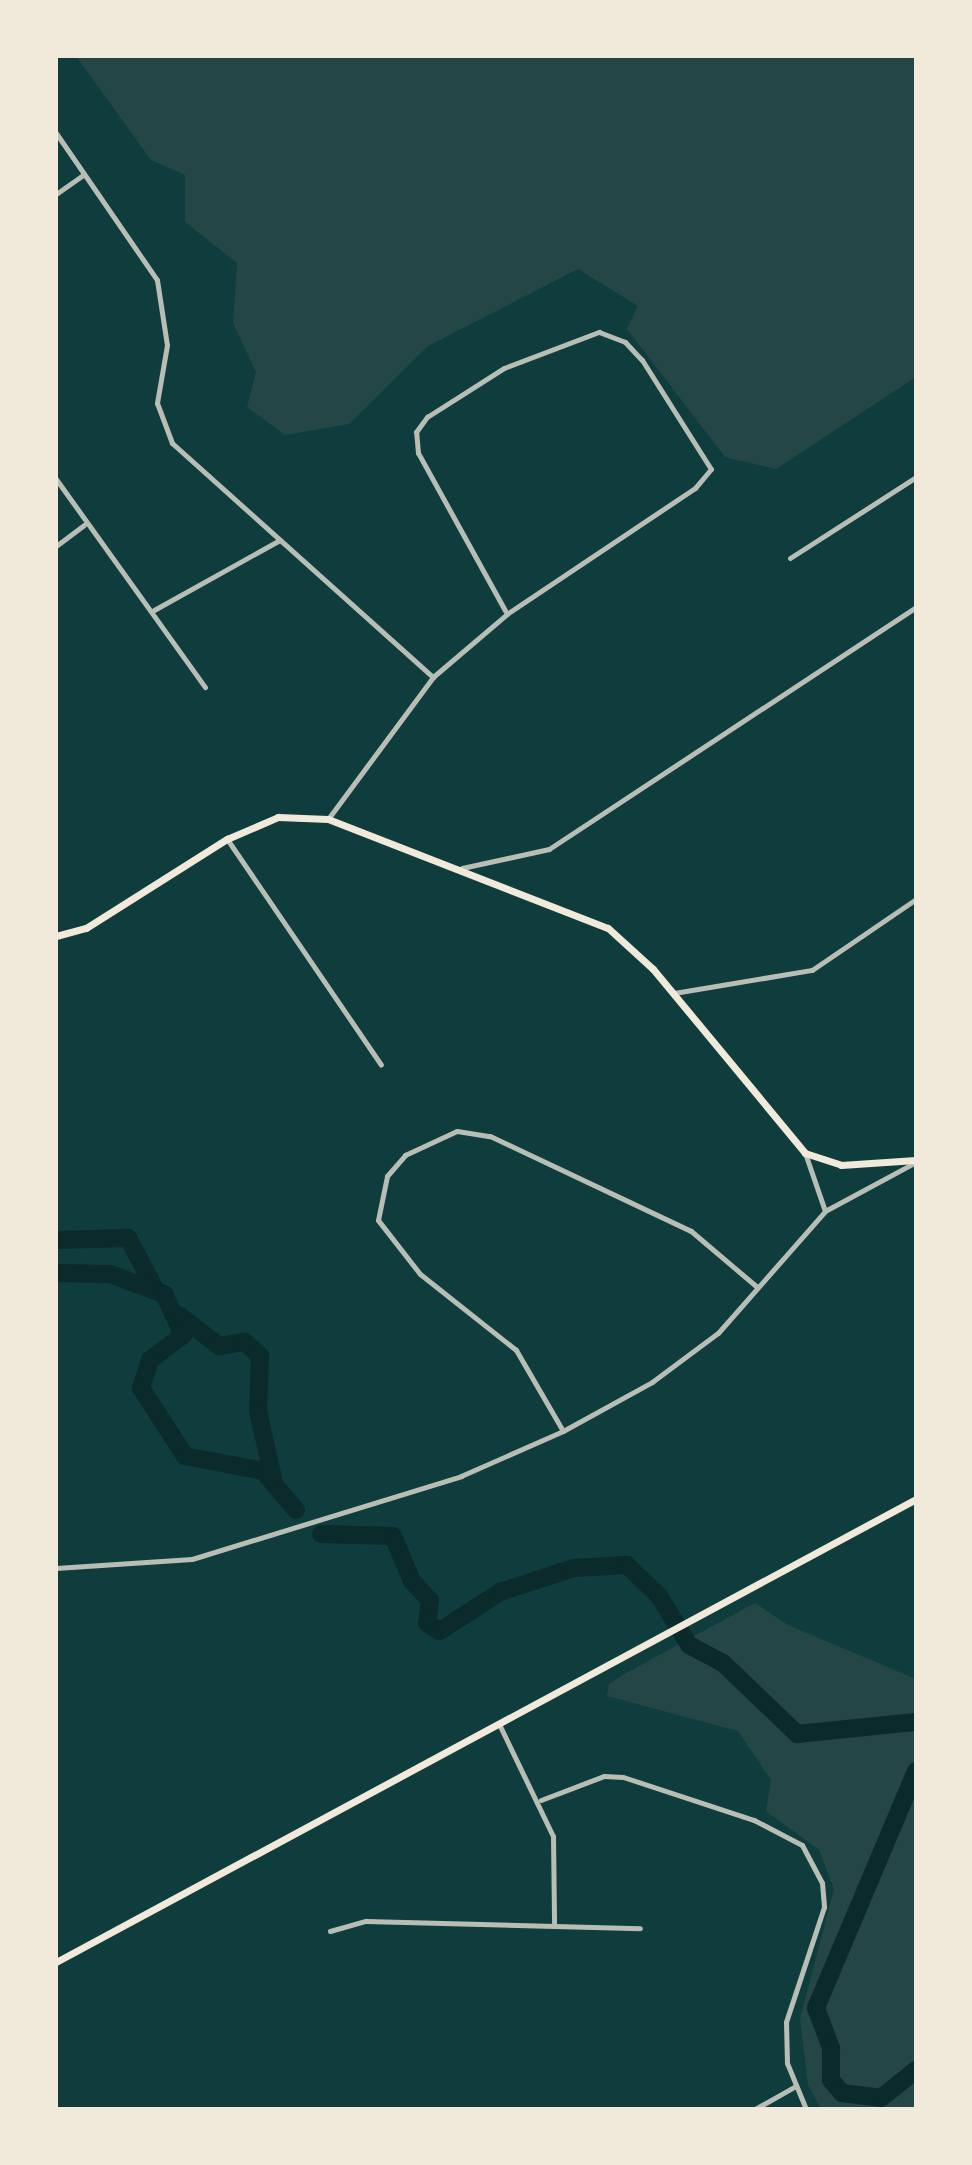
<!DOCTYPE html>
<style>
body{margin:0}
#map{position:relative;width:972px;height:2165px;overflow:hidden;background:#0f3d3e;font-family:Overpass,sans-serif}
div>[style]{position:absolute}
.green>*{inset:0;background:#244646}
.river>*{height:18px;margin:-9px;padding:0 9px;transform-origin:9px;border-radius:9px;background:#0a2a2b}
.minor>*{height:5px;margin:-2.5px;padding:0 2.5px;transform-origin:2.5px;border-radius:2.5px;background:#b8beb3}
.secondary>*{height:7px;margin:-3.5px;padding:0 3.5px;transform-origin:3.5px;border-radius:3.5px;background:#f1e9da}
.primary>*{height:7px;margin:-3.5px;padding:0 3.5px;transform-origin:3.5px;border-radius:3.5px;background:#f1e9da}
span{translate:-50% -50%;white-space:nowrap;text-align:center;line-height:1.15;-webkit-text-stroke:6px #f1e9da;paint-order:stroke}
.frame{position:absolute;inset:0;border:58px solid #f1e9da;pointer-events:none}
</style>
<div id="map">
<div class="green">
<i style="clip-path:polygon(76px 56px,916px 56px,916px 377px,776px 469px,725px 457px,627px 329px,638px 306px,578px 269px,428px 346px,349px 424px,285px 435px,247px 407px,256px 372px,233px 323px,237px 263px,185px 222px,185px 175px,151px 160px)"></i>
<i style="clip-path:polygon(755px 1603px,788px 1625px,916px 1679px,916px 2109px,821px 2109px,808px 2085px,800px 2019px,834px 1889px,819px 1850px,766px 1811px,771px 1780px,738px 1731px,607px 1696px,609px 1684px,626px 1673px)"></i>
</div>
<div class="river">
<i style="left:56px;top:1240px;width:72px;rotate:-1.6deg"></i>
<i style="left:128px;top:1238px;width:55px;rotate:62deg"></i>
<i style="left:56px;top:1273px;width:54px;rotate:1.1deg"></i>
<i style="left:110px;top:1274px;width:58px;rotate:20.3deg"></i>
<i style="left:164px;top:1294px;width:45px;rotate:65.1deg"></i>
<i style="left:183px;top:1335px;width:41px;rotate:142.9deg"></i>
<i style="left:150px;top:1360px;width:29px;rotate:108deg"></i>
<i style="left:141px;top:1388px;width:81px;rotate:57.1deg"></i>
<i style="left:185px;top:1456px;width:79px;rotate:10.9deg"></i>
<i style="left:263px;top:1471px;width:51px;rotate:49.8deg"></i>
<i style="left:179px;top:1315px;width:51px;rotate:37.8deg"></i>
<i style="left:219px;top:1346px;width:26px;rotate:-9deg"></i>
<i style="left:245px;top:1342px;width:21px;rotate:43deg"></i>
<i style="left:260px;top:1356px;width:55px;rotate:92.1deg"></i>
<i style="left:258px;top:1411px;width:69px;rotate:77.4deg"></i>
<i style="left:321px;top:1534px;width:72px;rotate:1.6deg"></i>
<i style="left:393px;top:1536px;width:49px;rotate:67.1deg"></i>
<i style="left:412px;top:1581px;width:26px;rotate:47deg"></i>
<i style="left:430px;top:1600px;width:23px;rotate:97deg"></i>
<i style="left:427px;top:1623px;width:15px;rotate:32deg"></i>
<i style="left:440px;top:1631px;width:72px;rotate:-33deg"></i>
<i style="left:500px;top:1592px;width:78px;rotate:-18deg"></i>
<i style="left:574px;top:1568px;width:53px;rotate:-3.2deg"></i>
<i style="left:627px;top:1565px;width:45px;rotate:44.1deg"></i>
<i style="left:659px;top:1596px;width:57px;rotate:58.5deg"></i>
<i style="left:689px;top:1645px;width:38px;rotate:28deg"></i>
<i style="left:723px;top:1663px;width:103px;rotate:43.8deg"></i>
<i style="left:797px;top:1734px;width:120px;rotate:-5.8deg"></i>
<i style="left:916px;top:1771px;width:257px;rotate:112.9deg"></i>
<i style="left:816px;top:2008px;width:43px;rotate:69.4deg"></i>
<i style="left:831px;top:2048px;width:32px;rotate:90deg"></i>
<i style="left:831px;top:2080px;width:17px;rotate:50deg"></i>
<i style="left:842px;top:2093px;width:39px;rotate:7deg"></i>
<i style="left:881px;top:2098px;width:45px;rotate:-38.7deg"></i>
</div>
<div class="minor">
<i style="left:56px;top:133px;width:178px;rotate:55.5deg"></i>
<i style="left:157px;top:280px;width:66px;rotate:81.3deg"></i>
<i style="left:167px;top:345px;width:59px;rotate:99.8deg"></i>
<i style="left:157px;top:403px;width:43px;rotate:69.4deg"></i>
<i style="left:172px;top:443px;width:351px;rotate:41.9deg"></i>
<i style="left:56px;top:194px;width:33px;rotate:-35deg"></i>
<i style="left:599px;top:332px;width:28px;rotate:21deg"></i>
<i style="left:625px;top:342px;width:25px;rotate:47deg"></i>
<i style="left:642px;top:360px;width:129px;rotate:57.7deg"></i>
<i style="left:711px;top:469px;width:25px;rotate:130deg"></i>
<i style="left:695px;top:488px;width:226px;rotate:146.2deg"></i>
<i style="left:507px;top:614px;width:184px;rotate:-118.9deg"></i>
<i style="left:418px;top:453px;width:21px;rotate:-95deg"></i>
<i style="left:416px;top:432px;width:19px;rotate:-54deg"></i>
<i style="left:427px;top:417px;width:91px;rotate:-32.5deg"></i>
<i style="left:504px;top:368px;width:102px;rotate:-20.8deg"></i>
<i style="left:56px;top:479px;width:256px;rotate:54.4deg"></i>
<i style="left:56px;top:546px;width:35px;rotate:-37deg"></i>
<i style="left:790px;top:558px;width:150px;rotate:-32.7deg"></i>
<i style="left:154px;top:610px;width:144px;rotate:-29.1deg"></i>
<i style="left:328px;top:819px;width:177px;rotate:-53.5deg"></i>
<i style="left:433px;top:677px;width:97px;rotate:-40.4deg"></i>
<i style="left:227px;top:839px;width:273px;rotate:55.7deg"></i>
<i style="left:462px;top:868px;width:89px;rotate:-12.3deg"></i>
<i style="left:549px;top:849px;width:440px;rotate:-33.4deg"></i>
<i style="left:674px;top:993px;width:140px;rotate:-9.5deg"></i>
<i style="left:812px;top:970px;width:126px;rotate:-34.3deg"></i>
<i style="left:805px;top:1153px;width:61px;rotate:71deg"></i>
<i style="left:563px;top:1431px;width:94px;rotate:-120.1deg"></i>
<i style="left:516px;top:1350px;width:122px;rotate:-141.6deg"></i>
<i style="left:420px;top:1274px;width:68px;rotate:-127.9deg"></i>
<i style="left:378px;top:1220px;width:45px;rotate:-78.4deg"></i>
<i style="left:387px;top:1176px;width:28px;rotate:-49deg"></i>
<i style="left:405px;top:1155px;width:57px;rotate:-24.8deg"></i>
<i style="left:457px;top:1131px;width:33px;rotate:9deg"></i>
<i style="left:490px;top:1136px;width:222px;rotate:25.3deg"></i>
<i style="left:691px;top:1231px;width:87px;rotate:40.3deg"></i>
<i style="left:56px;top:1568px;width:136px;rotate:-3.8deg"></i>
<i style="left:192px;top:1559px;width:282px;rotate:-17.1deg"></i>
<i style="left:461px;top:1476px;width:111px;rotate:-23.8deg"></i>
<i style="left:563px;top:1431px;width:102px;rotate:-28.8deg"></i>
<i style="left:652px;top:1382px;width:82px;rotate:-36.6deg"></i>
<i style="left:718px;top:1333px;width:162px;rotate:-48.7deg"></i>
<i style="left:825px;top:1211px;width:103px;rotate:-28.3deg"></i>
<i style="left:499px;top:1724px;width:124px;rotate:64.3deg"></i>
<i style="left:553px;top:1836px;width:87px;rotate:89.3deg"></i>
<i style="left:541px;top:1800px;width:67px;rotate:-20.9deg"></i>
<i style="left:604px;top:1776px;width:19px;rotate:3deg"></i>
<i style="left:623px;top:1777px;width:138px;rotate:18.2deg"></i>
<i style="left:754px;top:1820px;width:54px;rotate:27.5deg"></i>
<i style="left:802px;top:1845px;width:43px;rotate:62.2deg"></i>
<i style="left:822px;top:1883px;width:24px;rotate:85deg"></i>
<i style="left:824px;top:1907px;width:121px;rotate:108.3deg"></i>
<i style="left:786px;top:2022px;width:41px;rotate:88.6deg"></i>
<i style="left:787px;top:2063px;width:50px;rotate:67.6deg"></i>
<i style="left:330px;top:1931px;width:37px;rotate:-16deg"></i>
<i style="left:366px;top:1921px;width:274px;rotate:1.5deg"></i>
<i style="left:755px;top:2109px;width:45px;rotate:-29.4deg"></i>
</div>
<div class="secondary">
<i style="left:56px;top:1962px;width:977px;rotate:-28.3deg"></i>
</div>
<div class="primary">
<i style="left:56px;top:936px;width:31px;rotate:-15deg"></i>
<i style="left:86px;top:928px;width:167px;rotate:-32.3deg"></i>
<i style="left:227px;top:839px;width:56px;rotate:-23.3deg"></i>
<i style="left:278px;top:817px;width:50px;rotate:2.3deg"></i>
<i style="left:328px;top:819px;width:300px;rotate:21.3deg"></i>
<i style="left:608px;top:928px;width:61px;rotate:42.3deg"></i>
<i style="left:653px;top:969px;width:239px;rotate:50.4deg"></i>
<i style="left:805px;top:1153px;width:38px;rotate:18deg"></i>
<i style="left:841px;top:1165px;width:75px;rotate:-3.8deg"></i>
</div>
<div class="frame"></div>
</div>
